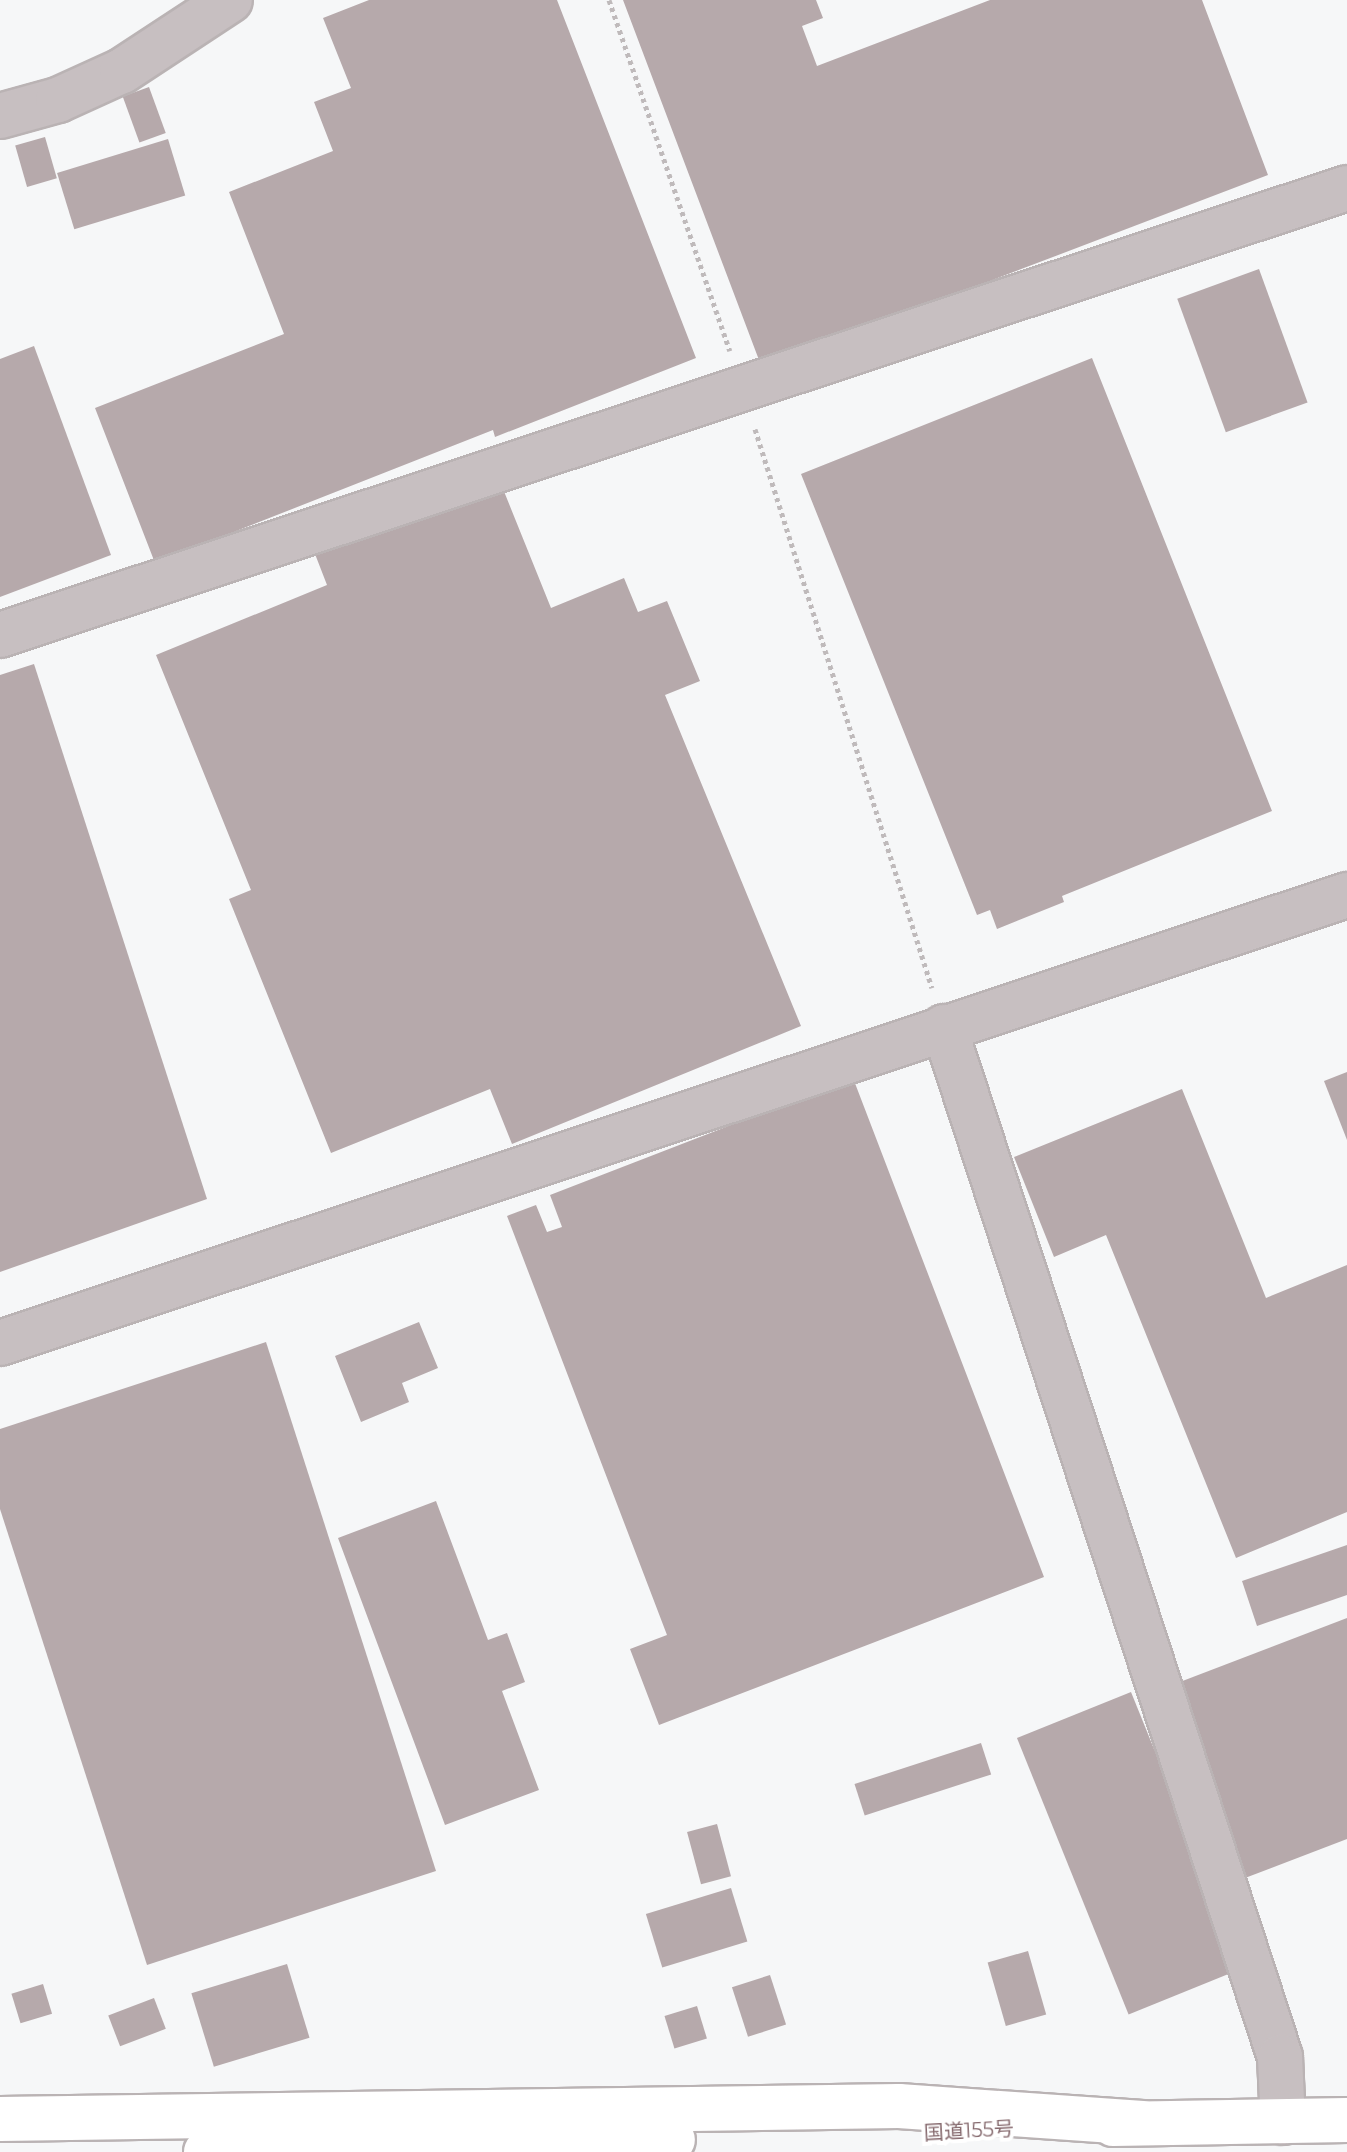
<!DOCTYPE html>
<meta charset="utf-8">
<style>
body{margin:0}
#map{position:relative;width:1347px;height:2152px;overflow:hidden;background:#f6f7f8;font-family:Montserrat,"Noto Sans JP",sans-serif}
div>[style]{position:absolute}
.building>*{inset:0;background:#b6a9ab;transform-origin:0 0}
.path>*{height:5px;margin-top:-2.5px;transform-origin:0;background:repeating-linear-gradient(90deg,#bfbabb 0 4px,transparent 0 8px)}
.roads{filter:drop-shadow(2px 0 #bab3b4) drop-shadow(-2px 0 #bab3b4) drop-shadow(0 2px #bab3b4) drop-shadow(0 -2px #bab3b4)}
.minor>*{height:44px;margin:-22px;padding:0 22px;transform-origin:22px;border-radius:22px;background:#c7bfc1}
.highway>*{height:44px;margin:-22px;padding:0 22px;transform-origin:22px;border-radius:22px;background:#fff}
span{translate:-50% -50%;white-space:nowrap;text-align:center;line-height:1.15;-webkit-text-stroke:8px #fff;paint-order:stroke}
.street-label{font-size:20px;color:#85696d}
</style>
<div id="map">
<div class="building">
<i style="clip-path:polygon(369px 0,557px 0,696px 358px,495px 437px,493px 430px,155px 563px,95px 408px,284px 334px,229px 192px,333px 151px,314px 102px,351px 88px,323px 18px)"></i>
<i style="clip-path:polygon(623px 0,816px 0,823px 18px,802px 26px,817px 66px,990px 0,1202px 0,1268px 175px,762px 368px)"></i>
<i style="left:149px;top:87px;width:49px;height:28px;rotate:70deg"></i>
<i style="left:45px;top:137px;width:43px;height:31px;rotate:74deg"></i>
<i style="left:168px;top:139px;width:59px;height:116px;rotate:73deg"></i>
<i style="left:1259px;top:269px;width:142px;height:87px;rotate:70deg"></i>
<i style="clip-path:polygon(34px 346px,111px 555px,0 597px,0 359px)"></i>
<i style="clip-path:polygon(1092px 358px,1272px 811px,1062px 896px,1064px 902px,997px 929px,990px 910px,977px 915px,801px 474px)"></i>
<i style="clip-path:polygon(499px 479px,551px 608px,624px 578px,638px 612px,667px 601px,700px 681px,665px 695px,801px 1026px,512px 1144px,490px 1089px,331px 1153px,229px 899px,251px 890px,156px 655px,327px 585px,315px 554px)"></i>
<i style="clip-path:polygon(34px 664px,207px 1199px,0 1272px,0 675px)"></i>
<i style="clip-path:polygon(1347px 1072px,1347px 1140px,1324px 1081px)"></i>
<i style="clip-path:polygon(853px 1078px,1044px 1577px,659px 1725px,630px 1649px,667px 1635px,507px 1216px,536px 1205px,547px 1232px,562px 1227px,550px 1195px)"></i>
<i style="clip-path:polygon(1182px 1089px,1266px 1298px,1347px 1265px,1347px 1512px,1236px 1558px,1106px 1235px,1054px 1257px,1014px 1157px)"></i>
<i style="clip-path:polygon(419px 1322px,438px 1368px,402px 1383px,409px 1402px,361px 1422px,335px 1356px)"></i>
<i style="clip-path:polygon(266px 1342px,436px 1871px,147px 1965px,0 1509px,0 1429px)"></i>
<i style="clip-path:polygon(436px 1501px,488px 1640px,507px 1633px,525px 1682px,502px 1691px,539px 1790px,445px 1825px,338px 1538px)"></i>
<i style="clip-path:polygon(1347px 1545px,1347px 1595px,1257px 1626px,1242px 1581px)"></i>
<i style="clip-path:polygon(1347px 1618px,1347px 1839px,1245px 1878px,1172px 1685px)"></i>
<i style="left:1131px;top:1692px;width:298px;height:123px;rotate:68deg"></i>
<i style="left:981px;top:1743px;width:33px;height:133px;rotate:72deg"></i>
<i style="left:717px;top:1824px;width:54px;height:31px;rotate:75deg"></i>
<i style="left:731px;top:1888px;width:56px;height:89px;rotate:73deg"></i>
<i style="left:1028px;top:1951px;width:66px;height:42px;rotate:74deg"></i>
<i style="left:287px;top:1964px;width:77px;height:100px;rotate:73deg"></i>
<i style="left:770px;top:1975px;width:52px;height:40px;rotate:72deg"></i>
<i style="left:43px;top:1984px;width:31px;height:33px;rotate:73deg"></i>
<i style="left:154px;top:1998px;width:33px;height:49px;rotate:69deg"></i>
<i style="left:697px;top:2006px;width:34px;height:34px;rotate:73deg"></i>
</div>
<div class="path">
<i style="left:609px;top:0;width:371px;rotate:71deg"></i>
<i style="left:755px;top:429px;width:586px;rotate:72.43deg"></i>
</div>
<div class="roads">
<div class="minor">
<i style="left:0;top:116px;width:60px;rotate:-15.4deg"></i>
<i style="left:58px;top:100px;width:70px;rotate:-24.4deg"></i>
<i style="left:122px;top:71px;width:129px;rotate:-33.3deg"></i>
<i style="left:0;top:635px;width:1419px;rotate:-18.36deg"></i>
<i style="left:944px;top:1027px;width:1083px;rotate:71.93deg"></i>
<i style="left:1280px;top:2057px;width:65px;rotate:87.4deg"></i>
<i style="left:0;top:1343px;width:1420px;rotate:-18.4deg"></i>
</div>
<div class="highway">
<i style="left:0;top:2119px;width:899px;rotate:-0.83deg"></i>
<i style="left:899px;top:2106px;width:244px;rotate:4deg"></i>
<i style="left:1113px;top:2124px;width:234px;rotate:-1deg"></i>
<i style="left:206px;top:2152px;width:467px;rotate:-1.5deg"></i>
</div>
</div>
<div class="street-label">
<span style="left:969px;top:2131px;rotate:-3deg">国道155号</span>
</div>
</div>
